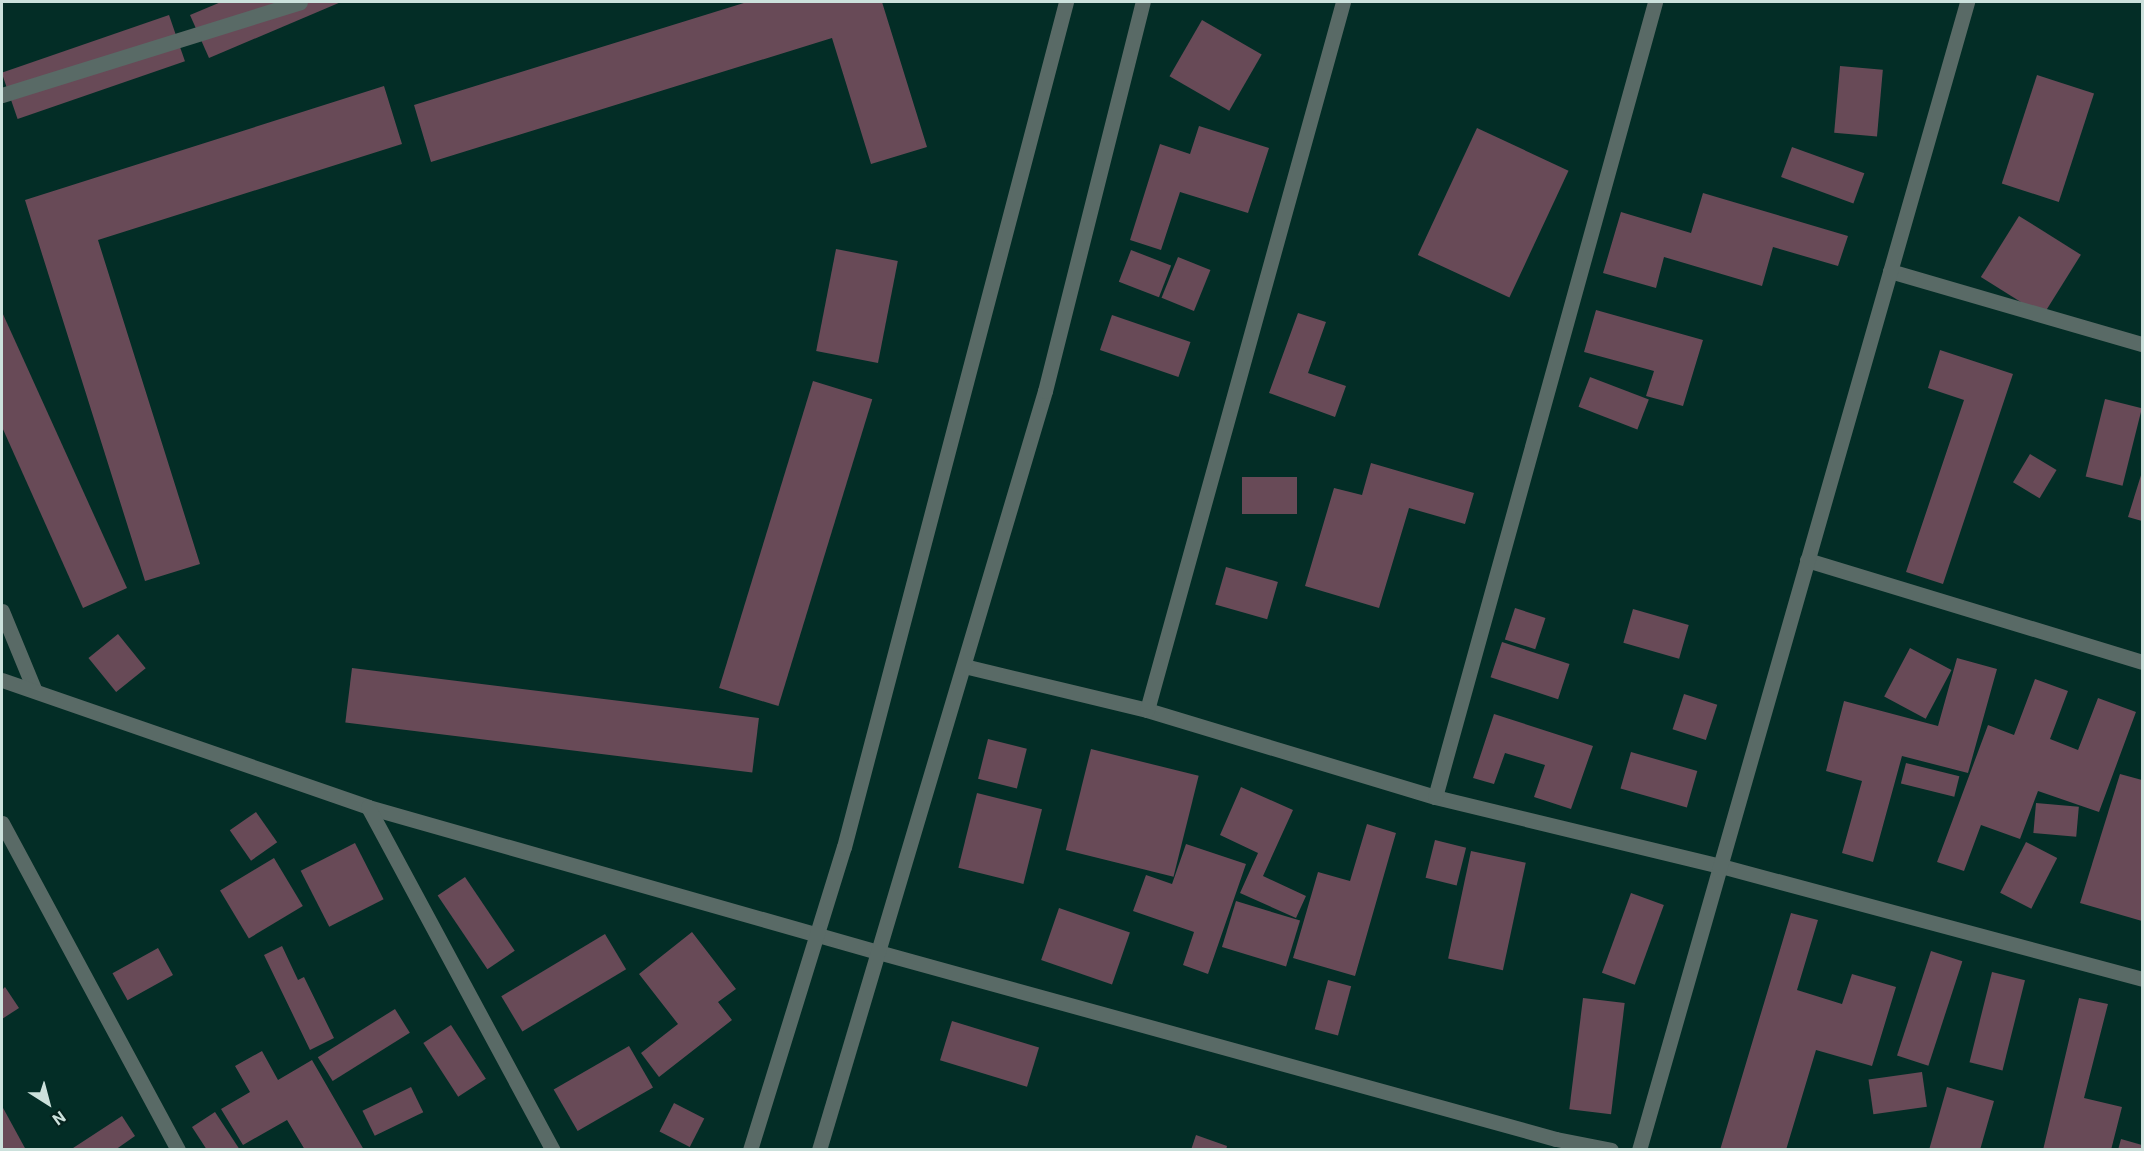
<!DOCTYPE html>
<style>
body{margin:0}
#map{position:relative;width:2144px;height:1151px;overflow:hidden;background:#032d26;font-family:Roboto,sans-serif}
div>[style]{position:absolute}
.building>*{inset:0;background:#684a57;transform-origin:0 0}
.minor>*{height:15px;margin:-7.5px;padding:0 7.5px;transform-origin:7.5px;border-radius:7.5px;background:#596a66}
span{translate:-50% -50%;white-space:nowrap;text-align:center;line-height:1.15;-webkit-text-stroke:6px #04221d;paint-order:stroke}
.frame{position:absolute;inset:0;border:3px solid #cce1dc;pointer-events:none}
.north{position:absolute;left:18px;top:1073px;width:60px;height:60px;-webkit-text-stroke:4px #04221d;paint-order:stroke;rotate:144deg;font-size:16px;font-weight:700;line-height:24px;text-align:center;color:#cce1dc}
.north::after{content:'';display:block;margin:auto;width:21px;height:27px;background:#cce1dc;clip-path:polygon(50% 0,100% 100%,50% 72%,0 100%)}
</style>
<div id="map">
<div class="building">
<i style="clip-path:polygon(221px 2px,341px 2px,209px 58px,190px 15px)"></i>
<i style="clip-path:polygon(747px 2px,882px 2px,927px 147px,871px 164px,832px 38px,431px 162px,414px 105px)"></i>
<i style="left:169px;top:15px;width:49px;height:177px;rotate:71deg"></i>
<i style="left:1202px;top:20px;width:69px;height:65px;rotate:30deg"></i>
<i style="left:1840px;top:66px;width:43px;height:67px;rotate:5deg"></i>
<i style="left:2037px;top:75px;width:60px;height:114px;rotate:18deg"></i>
<i style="clip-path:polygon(384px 86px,402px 144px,98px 240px,200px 564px,145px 581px,25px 200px)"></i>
<i style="clip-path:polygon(1199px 126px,1269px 148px,1248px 213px,1180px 192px,1161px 250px,1130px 240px,1160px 144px,1190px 154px)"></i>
<i style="left:1477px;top:128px;width:101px;height:140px;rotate:25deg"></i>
<i style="left:1792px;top:147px;width:77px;height:32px;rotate:20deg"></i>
<i style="clip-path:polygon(1703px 193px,1848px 236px,1838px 266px,1773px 247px,1762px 286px,1664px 257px,1656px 288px,1603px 273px,1621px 212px,1691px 233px)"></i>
<i style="left:2019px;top:216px;width:73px;height:72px;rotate:32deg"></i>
<i style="left:836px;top:249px;width:63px;height:104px;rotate:11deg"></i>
<i style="left:1131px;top:250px;width:43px;height:34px;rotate:21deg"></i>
<i style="left:1178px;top:257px;width:35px;height:44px;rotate:22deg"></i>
<i style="clip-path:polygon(1596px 310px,1703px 340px,1683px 406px,1646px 396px,1654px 371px,1584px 352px)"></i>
<i style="clip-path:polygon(2px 312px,127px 588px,83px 608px,2px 427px)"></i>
<i style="clip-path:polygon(1298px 313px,1326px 322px,1308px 373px,1346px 386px,1335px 417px,1269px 393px)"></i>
<i style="left:1112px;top:315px;width:83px;height:37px;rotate:19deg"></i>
<i style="clip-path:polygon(1940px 350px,2013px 374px,1943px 584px,1906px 572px,1964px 400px,1928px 388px)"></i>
<i style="left:1590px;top:377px;width:63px;height:32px;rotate:21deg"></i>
<i style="left:813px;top:381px;width:62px;height:321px;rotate:17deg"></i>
<i style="left:2105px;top:399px;width:38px;height:80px;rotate:14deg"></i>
<i style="left:2030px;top:454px;width:31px;height:33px;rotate:31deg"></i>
<i style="clip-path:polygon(1371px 463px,1474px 493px,1465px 524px,1409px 508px,1379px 608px,1305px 586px,1334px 488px,1362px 495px)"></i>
<i style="clip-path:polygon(2142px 472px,2142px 521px,2128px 517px)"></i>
<i style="left:1242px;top:477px;width:55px;height:37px"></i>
<i style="left:1226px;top:567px;width:54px;height:39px;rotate:16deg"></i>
<i style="left:1515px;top:608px;width:32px;height:33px;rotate:18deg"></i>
<i style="left:1633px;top:609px;width:58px;height:35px;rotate:16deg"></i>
<i style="left:118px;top:634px;width:44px;height:38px;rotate:51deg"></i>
<i style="left:1502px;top:642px;width:71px;height:37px;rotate:18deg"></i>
<i style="left:1910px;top:648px;width:47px;height:55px;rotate:28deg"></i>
<i style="clip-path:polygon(1957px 658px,1997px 669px,1968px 773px,1902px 756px,1873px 862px,1842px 853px,1862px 781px,1826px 771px,1844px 701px,1938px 726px)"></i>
<i style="left:352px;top:668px;width:410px;height:55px;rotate:7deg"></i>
<i style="clip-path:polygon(2035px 679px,2068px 691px,2050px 739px,2078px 750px,2098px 698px,2136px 712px,2099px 812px,2038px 791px,2020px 839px,1981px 825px,1964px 871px,1937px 862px,1988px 725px,2014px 735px)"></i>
<i style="left:1684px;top:694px;width:35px;height:37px;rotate:18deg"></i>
<i style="clip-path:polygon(1494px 714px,1593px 746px,1571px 809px,1534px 797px,1545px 765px,1505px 753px,1494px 784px,1473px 778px)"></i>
<i style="left:988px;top:739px;width:40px;height:41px;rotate:14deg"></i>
<i style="left:1091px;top:749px;width:111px;height:104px;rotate:14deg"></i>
<i style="left:1631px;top:752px;width:69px;height:38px;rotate:16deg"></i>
<i style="left:1906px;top:763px;width:55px;height:21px;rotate:14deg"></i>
<i style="clip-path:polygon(2120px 774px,2142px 780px,2142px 921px,2080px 903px)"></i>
<i style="clip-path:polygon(1241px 787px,1293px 810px,1263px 876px,1306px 896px,1296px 918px,1240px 893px,1258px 853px,1220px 835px)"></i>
<i style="left:977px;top:793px;width:67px;height:77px;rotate:14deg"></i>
<i style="left:2036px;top:803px;width:43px;height:30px;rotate:5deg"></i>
<i style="left:256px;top:812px;width:37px;height:32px;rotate:55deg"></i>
<i style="clip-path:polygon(1367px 824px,1396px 833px,1355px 976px,1293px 958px,1318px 872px,1350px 881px)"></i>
<i style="left:1435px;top:840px;width:32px;height:39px;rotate:14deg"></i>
<i style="left:2026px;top:842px;width:35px;height:57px;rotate:27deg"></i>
<i style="left:355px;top:843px;width:63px;height:61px;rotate:63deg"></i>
<i style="clip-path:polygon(1186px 844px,1246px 864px,1208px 974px,1183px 965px,1194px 932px,1133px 911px,1146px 875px,1172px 884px)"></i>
<i style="left:1471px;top:851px;width:56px;height:110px;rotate:12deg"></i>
<i style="left:274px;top:858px;width:56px;height:63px;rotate:59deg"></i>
<i style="left:465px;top:877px;width:89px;height:33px;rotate:56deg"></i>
<i style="left:1631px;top:893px;width:35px;height:85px;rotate:20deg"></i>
<i style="left:1236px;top:901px;width:67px;height:48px;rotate:17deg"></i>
<i style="left:1059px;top:908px;width:75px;height:55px;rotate:19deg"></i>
<i style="clip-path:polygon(1791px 913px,1818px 920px,1797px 990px,1842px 1004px,1852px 974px,1896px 987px,1872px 1066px,1816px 1050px,1786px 1150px,1720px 1150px)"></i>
<i style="clip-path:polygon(692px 932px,736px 989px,718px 1002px,732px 1020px,659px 1077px,641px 1053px,678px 1024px,639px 974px)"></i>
<i style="left:605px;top:934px;width:41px;height:121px;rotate:59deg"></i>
<i style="clip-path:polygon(282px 946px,298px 980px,304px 977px,334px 1038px,310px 1050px,264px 955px)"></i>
<i style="left:158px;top:948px;width:31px;height:52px;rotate:61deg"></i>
<i style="left:1931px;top:951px;width:33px;height:110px;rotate:18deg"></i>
<i style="left:1992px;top:972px;width:34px;height:93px;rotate:14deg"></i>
<i style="left:1328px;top:980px;width:24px;height:51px;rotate:15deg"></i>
<i style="clip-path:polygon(5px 987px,19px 1008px,2px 1019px,2px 990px)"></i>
<i style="left:1583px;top:998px;width:42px;height:112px;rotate:7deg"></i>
<i style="clip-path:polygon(2079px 998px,2108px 1004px,2084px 1098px,2122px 1107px,2111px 1150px,2043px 1150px)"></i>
<i style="left:395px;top:1009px;width:28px;height:91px;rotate:58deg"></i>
<i style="left:952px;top:1021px;width:91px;height:41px;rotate:17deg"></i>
<i style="left:451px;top:1025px;width:64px;height:33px;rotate:57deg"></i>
<i style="left:629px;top:1046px;width:48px;height:87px;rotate:60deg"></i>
<i style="clip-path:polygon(262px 1051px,278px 1080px,312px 1060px,364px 1150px,305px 1150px,287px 1120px,243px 1145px,221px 1109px,250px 1092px,235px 1066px)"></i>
<i style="left:1922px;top:1072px;width:35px;height:54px;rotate:82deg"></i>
<i style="left:411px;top:1087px;width:28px;height:54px;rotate:64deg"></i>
<i style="clip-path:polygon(1947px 1087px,1994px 1101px,1980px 1150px,1929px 1150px)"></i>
<i style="left:674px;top:1103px;width:34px;height:32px;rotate:27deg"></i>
<i style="clip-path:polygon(2px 1106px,26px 1150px,2px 1150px)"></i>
<i style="clip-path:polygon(215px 1112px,240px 1150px,207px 1150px,192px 1127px)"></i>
<i style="clip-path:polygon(122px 1116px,135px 1136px,115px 1150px,70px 1150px)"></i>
<i style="clip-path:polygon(1196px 1135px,1227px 1146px,1226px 1150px,1191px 1150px)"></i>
<i style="clip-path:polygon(2121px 1139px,2142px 1145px,2142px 1150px,2118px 1150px)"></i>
</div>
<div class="minor">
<i style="left:2px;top:95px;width:312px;rotate:-17.3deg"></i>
<i style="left:1890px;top:271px;width:262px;rotate:16.2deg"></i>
<i style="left:1807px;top:560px;width:350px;rotate:16.9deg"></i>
<i style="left:2px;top:611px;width:84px;rotate:67.7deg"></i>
<i style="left:964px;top:666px;width:188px;rotate:13.5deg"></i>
<i style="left:1147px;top:710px;width:301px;rotate:16.8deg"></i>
<i style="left:1435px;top:797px;width:294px;rotate:13.6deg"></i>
<i style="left:1721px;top:866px;width:436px;rotate:15deg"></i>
<i style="left:2px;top:680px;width:387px;rotate:19.1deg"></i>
<i style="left:368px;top:807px;width:530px;rotate:15.87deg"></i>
<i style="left:878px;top:952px;width:703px;rotate:15.42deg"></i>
<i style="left:1556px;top:1139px;width:56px;rotate:11.3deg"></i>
<i style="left:1147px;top:710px;width:735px;rotate:-74.53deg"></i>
<i style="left:1435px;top:797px;width:825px;rotate:-74.53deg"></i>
<i style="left:368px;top:807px;width:390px;rotate:61.7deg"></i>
<i style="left:2px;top:823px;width:371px;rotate:61.7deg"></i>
<i style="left:750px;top:1150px;width:317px;rotate:-72.8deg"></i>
<i style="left:844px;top:847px;width:874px;rotate:-75.28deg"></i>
<i style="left:819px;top:1150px;width:792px;rotate:-73.42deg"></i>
<i style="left:1045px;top:391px;width:401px;rotate:-75.9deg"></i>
<i style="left:1639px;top:1150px;width:1194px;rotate:-74.05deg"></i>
</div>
<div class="frame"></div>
<div class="north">N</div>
</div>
